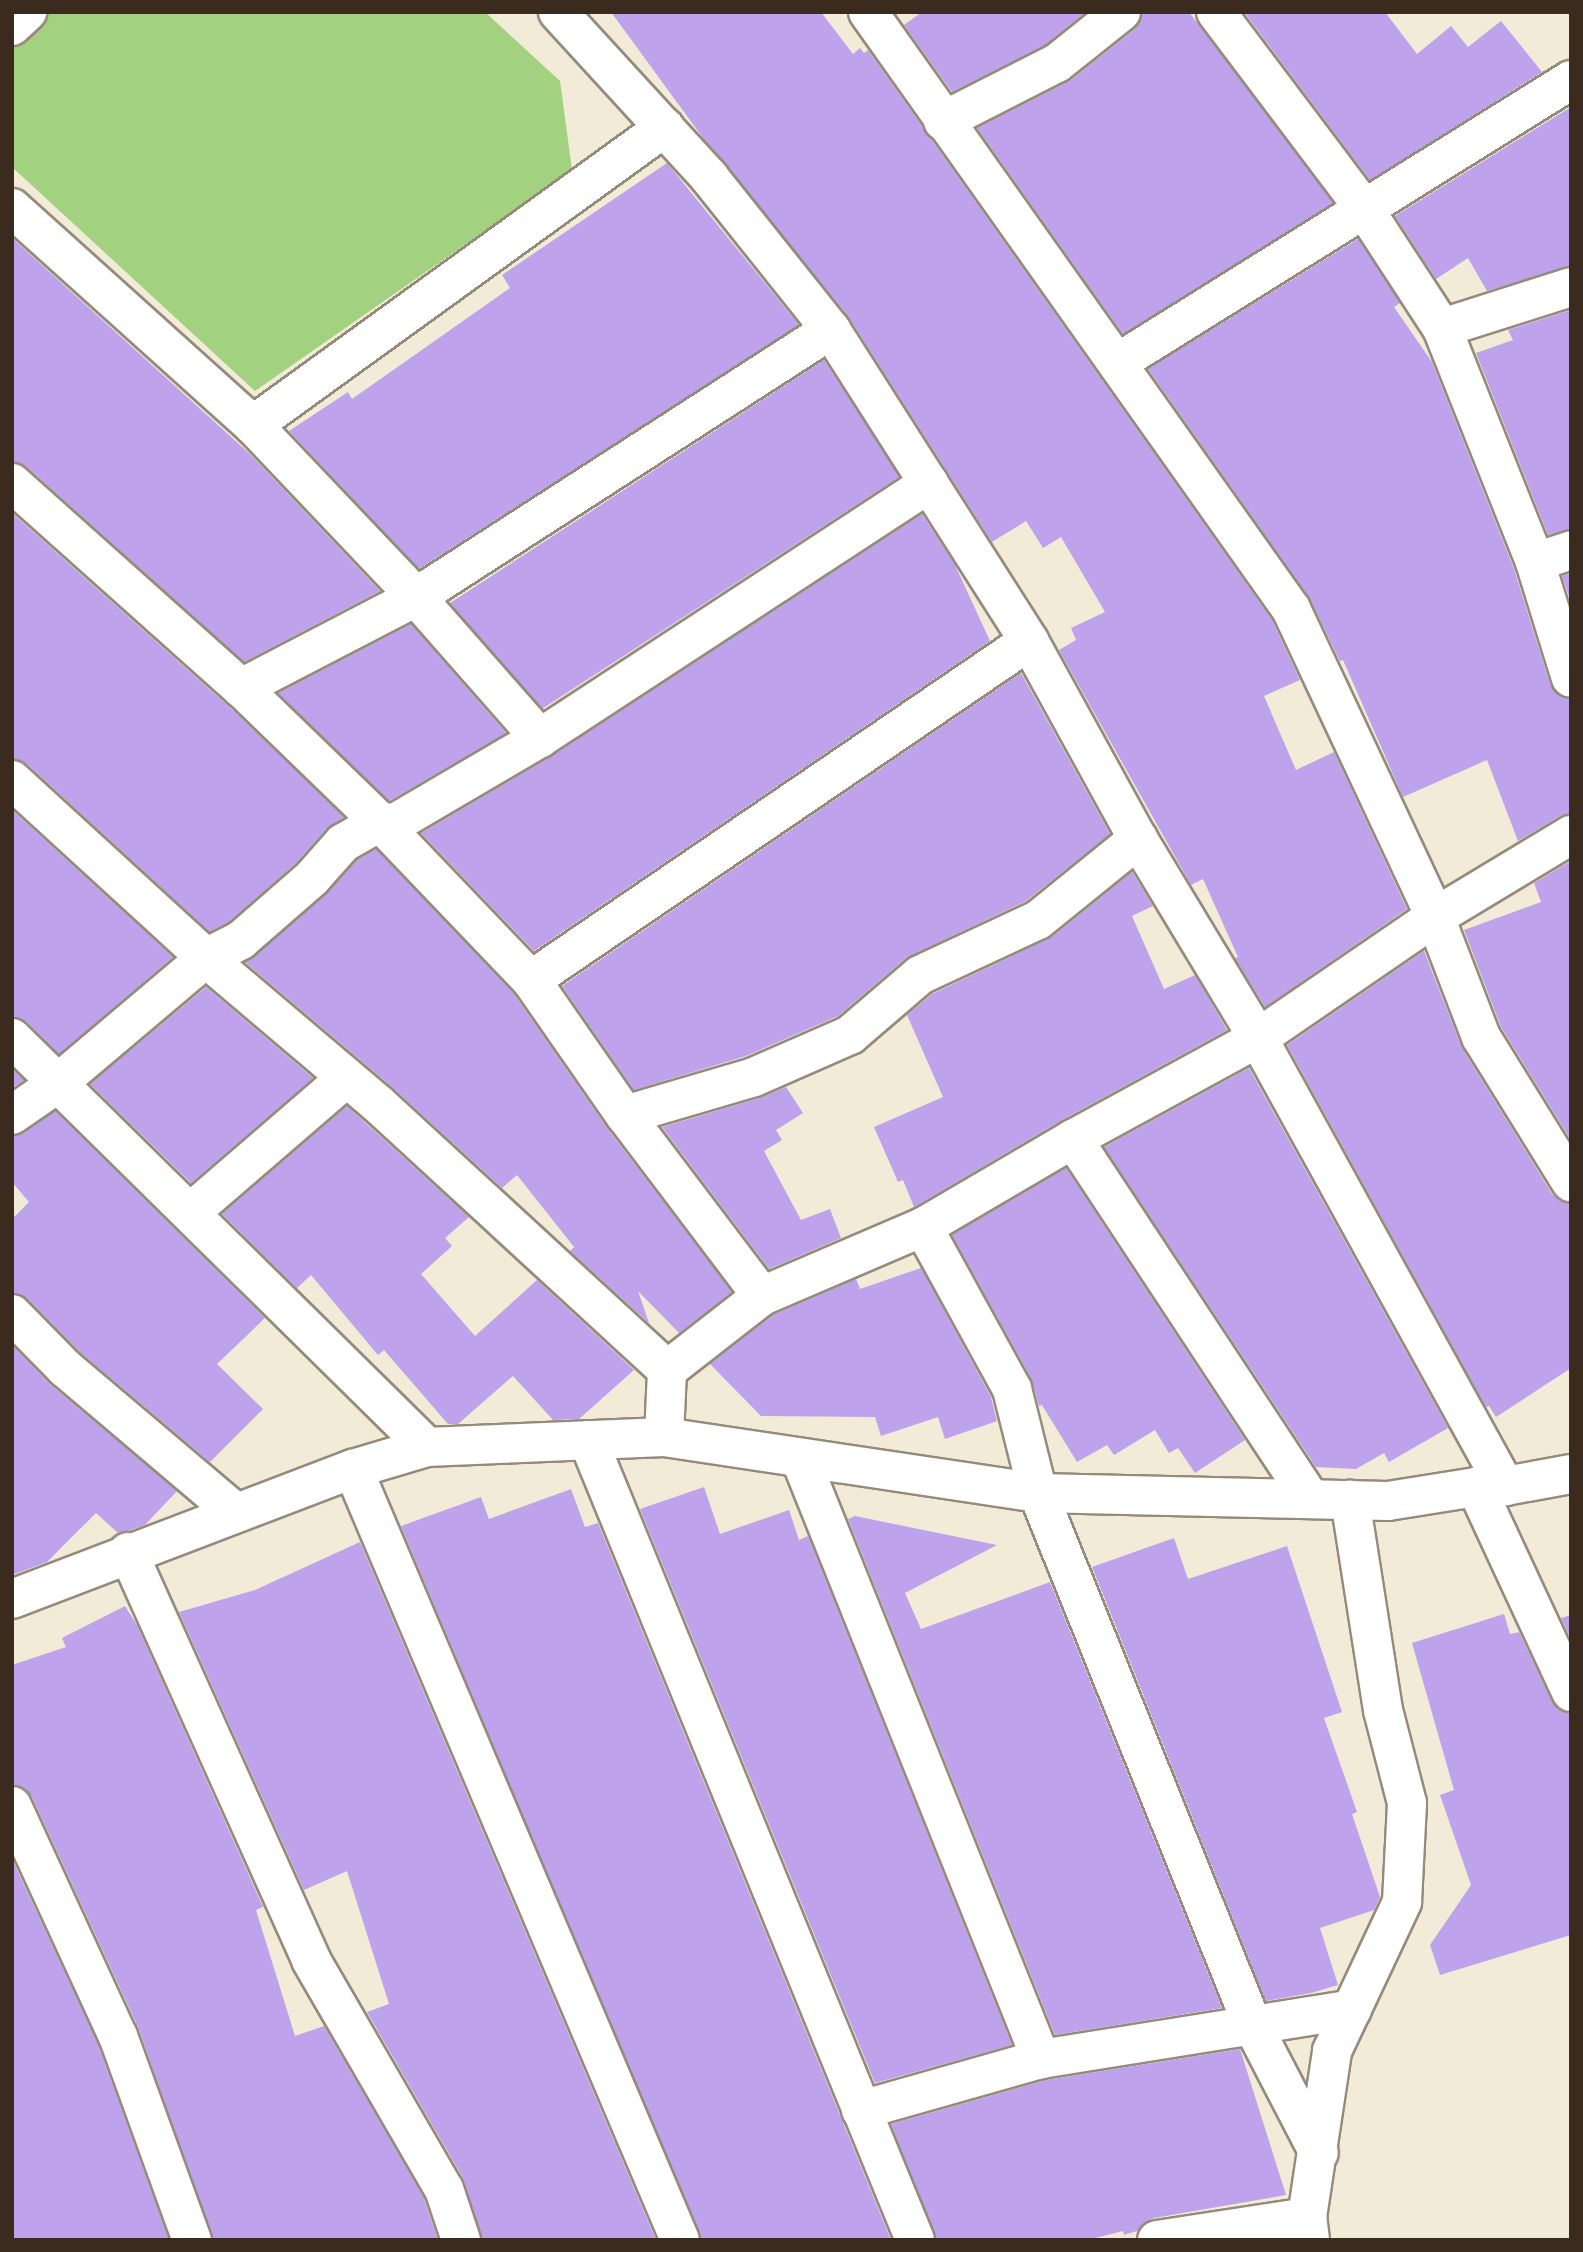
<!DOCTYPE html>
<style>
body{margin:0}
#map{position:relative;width:1583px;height:2252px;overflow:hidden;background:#f1ebd8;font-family:"IM FELL English",serif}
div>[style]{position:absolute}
.green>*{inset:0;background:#a2d17f}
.building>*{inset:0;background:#bfa2ec;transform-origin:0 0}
.roads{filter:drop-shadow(2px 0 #968a7b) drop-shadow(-2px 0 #968a7b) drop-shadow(0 2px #968a7b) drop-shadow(0 -2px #968a7b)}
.street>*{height:38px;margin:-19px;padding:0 19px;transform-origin:19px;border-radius:19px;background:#fff}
.secondary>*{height:38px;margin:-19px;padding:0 19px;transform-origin:19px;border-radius:19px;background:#fff}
span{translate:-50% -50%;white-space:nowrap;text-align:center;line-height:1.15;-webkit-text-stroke:6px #f6f6f2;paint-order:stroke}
.frame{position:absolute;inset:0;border:14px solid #3b2a1e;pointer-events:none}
</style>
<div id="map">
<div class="green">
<i style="clip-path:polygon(48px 12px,485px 12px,560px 81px,572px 170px,255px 391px,12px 167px,12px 46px)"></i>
</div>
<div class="building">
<i style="clip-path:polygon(611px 12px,821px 12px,853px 54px,860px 48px,864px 53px,868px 50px,1272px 620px,1300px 680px,1264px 696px,1296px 770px,1334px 752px,1407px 909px,1265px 1007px,1235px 958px,1238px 957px,1203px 879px,1191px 885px,1059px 650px,1076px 640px,1071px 628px,1105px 612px,1061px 537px,1043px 548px,1026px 521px,992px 542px,848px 316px,703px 138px)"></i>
<i style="clip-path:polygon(922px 12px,1086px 12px,1045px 45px,952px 92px,904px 25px)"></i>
<i style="clip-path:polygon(1142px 12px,1189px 12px,1333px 203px,1123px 334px,977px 128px,1071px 80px,1135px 29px)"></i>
<i style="clip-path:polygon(1244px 12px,1385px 12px,1417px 54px,1451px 26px,1468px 47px,1501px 21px,1542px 72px,1370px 180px)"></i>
<i style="clip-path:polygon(1571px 107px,1571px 266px,1487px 291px,1468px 258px,1436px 279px,1395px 216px)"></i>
<i style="clip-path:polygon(667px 163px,799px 325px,419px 569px,289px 431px,348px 392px,352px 399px,510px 288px,502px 275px)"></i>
<i style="clip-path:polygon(12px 238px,251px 455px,380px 591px,244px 662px,27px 467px,12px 462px)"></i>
<i style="clip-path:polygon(1358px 239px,1400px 303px,1394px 307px,1432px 362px,1514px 569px,1550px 684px,1557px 694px,1571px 699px,1571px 813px,1560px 816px,1518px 841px,1487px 760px,1403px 797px,1343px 660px,1340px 661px,1309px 597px,1148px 369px)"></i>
<i style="clip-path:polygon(1571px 310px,1571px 529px,1548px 535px,1476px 353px,1513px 340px,1508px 330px)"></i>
<i style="left:824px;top:360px;width:139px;height:446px;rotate:57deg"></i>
<i style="clip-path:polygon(12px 513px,236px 713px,344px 817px,327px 828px,297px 862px,229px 922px,210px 932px,27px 764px,12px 759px)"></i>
<i style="clip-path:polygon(922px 514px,955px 565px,990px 641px,534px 951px,421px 833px,552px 756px)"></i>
<i style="clip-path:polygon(1571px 573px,1571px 603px,1562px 576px)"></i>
<i style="clip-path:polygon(411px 624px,506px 733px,389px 801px,278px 693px)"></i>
<i style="clip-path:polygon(1021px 673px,1110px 834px,1026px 901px,906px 958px,838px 1016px,746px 1056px,634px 1090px,562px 986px)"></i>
<i style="clip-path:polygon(12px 810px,173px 957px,59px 1054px,27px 1022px,12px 1017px)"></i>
<i style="clip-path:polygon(376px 849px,514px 994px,607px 1128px,732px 1292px,679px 1333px,638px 1291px,649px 1323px,570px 1251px,574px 1247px,517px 1175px,502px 1188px,391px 1086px,245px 962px,326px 894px,357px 860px)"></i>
<i style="clip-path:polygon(1571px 861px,1571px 1140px,1501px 1027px,1464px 930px,1541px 902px,1534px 883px)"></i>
<i style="clip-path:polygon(1132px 872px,1153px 906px,1132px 916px,1164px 989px,1195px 975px,1227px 1030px,1062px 1120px,914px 1207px,903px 1180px,898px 1182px,874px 1127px,943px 1097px,907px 1015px,932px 994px,1052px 937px)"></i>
<i style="clip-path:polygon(1424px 951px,1462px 1048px,1552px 1194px,1560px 1201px,1571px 1204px,1571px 1368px,1496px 1417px,1489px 1406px,1486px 1407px,1287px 1045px)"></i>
<i style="clip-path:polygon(206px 987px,313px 1078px,191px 1183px,90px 1084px)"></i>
<i style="clip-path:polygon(1249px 1068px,1448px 1428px,1389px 1462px,1384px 1453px,1356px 1469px,1316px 1467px,1104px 1147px)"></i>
<i style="clip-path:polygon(12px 1069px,24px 1080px,12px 1088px)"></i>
<i style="clip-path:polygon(786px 1087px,803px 1113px,776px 1130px,782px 1140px,764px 1151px,801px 1220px,830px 1209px,841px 1238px,769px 1269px,662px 1127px,760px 1098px)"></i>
<i style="clip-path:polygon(347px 1106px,469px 1217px,445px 1238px,452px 1246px,421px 1274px,475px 1336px,537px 1280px,634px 1370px,579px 1419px,553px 1420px,513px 1376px,458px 1424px,448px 1424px,384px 1350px,378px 1355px,311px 1275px,297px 1288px,222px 1214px)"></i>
<i style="clip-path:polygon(55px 1111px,265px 1318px,217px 1364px,263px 1409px,210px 1462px,80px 1352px,28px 1299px,12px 1293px,12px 1219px,29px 1202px,12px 1182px,12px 1137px,24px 1133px)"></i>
<i style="clip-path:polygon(1066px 1168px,1245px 1440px,1195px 1473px,1178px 1448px,1169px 1453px,1155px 1430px,1114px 1455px,1107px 1445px,1077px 1462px,1042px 1405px,1039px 1406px,1031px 1378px,952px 1235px)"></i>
<i style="clip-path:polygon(921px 1268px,991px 1397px,997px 1421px,945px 1439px,938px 1417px,881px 1436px,875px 1417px,761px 1416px,710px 1364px,773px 1315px,856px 1279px,860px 1289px)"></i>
<i style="clip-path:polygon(12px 1345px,51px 1385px,177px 1491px,145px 1525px,131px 1530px,118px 1533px,96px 1513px,47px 1562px,12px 1575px)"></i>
<i style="clip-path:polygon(704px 1487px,720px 1534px,789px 1510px,799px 1540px,808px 1536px,1012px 2045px,875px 2083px,640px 1509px)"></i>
<i style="clip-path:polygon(571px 1489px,585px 1527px,598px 1523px,891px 2240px,701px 2240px,401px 1526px,481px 1497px,489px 1519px)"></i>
<i style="clip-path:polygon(855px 1516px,997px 1545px,905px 1593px,921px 1629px,1050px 1582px,1222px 2008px,1055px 2035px,848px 1519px)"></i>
<i style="clip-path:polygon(1174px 1538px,1188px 1579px,1287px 1546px,1342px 1712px,1324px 1718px,1357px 1812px,1352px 1814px,1380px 1897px,1374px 1910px,1320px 1928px,1338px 1985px,1311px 1993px,1266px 2001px,1092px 1567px)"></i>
<i style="clip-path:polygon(360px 1542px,656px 2240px,482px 2240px,463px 2178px,367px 2012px,389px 2004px,347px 1871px,304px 1890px,179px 1612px,255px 1590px)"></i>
<i style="clip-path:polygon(125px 1606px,137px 1625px,263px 1907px,256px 1910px,295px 2036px,324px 2026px,424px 2198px,438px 2240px,213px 2240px,138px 2027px,32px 1797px,24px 1788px,12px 1784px,12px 1665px,66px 1647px,62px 1638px)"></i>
<i style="clip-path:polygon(1504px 1614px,1510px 1634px,1519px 1632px,1552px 1702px,1559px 1710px,1571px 1714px,1571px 1935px,1440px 1975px,1430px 1945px,1471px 1885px,1440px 1795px,1454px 1790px,1412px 1643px)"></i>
<i style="clip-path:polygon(1571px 1615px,1571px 1639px,1561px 1618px)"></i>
<i style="clip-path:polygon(12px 1859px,98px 2044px,169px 2240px,12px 2240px)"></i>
<i style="clip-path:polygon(1240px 2049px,1286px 2195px,1154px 2218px,1144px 2223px,1137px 2231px,1124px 2235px,1123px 2231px,1087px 2240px,936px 2240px,891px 2124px,1046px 2080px)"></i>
</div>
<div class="roads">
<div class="street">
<i style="left:558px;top:12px;width:224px;rotate:47.5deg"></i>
<i style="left:709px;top:177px;width:196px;rotate:51.4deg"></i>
<i style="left:831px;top:330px;width:369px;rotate:57.5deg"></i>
<i style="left:1029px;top:641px;width:226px;rotate:61.2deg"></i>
<i style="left:1138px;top:839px;width:232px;rotate:58.9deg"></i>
<i style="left:1258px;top:1038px;width:512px;rotate:61.13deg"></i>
<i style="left:868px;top:12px;width:732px;rotate:54.68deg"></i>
<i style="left:1291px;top:609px;width:340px;rotate:64.9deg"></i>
<i style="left:1435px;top:917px;width:129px;rotate:69deg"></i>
<i style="left:1481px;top:1037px;width:171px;rotate:58.2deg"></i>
<i style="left:1216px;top:12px;width:244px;rotate:53deg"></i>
<i style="left:1363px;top:207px;width:145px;rotate:56.9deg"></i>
<i style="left:1442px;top:328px;width:252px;rotate:68.3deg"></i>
<i style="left:1535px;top:562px;width:121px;rotate:72.8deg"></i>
<i style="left:12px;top:26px;width:21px;rotate:-43deg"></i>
<i style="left:943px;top:121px;width:128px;rotate:-27deg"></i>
<i style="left:1057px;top:63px;width:82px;rotate:-38.6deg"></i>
<i style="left:12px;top:208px;width:324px;rotate:42deg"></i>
<i style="left:253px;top:425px;width:237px;rotate:46.5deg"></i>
<i style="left:416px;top:597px;width:188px;rotate:48.7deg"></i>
<i style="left:1442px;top:328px;width:135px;rotate:-17.6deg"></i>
<i style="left:1117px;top:363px;width:535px;rotate:-31.94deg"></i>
<i style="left:253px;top:425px;width:508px;rotate:-35.88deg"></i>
<i style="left:12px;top:483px;width:321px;rotate:41.8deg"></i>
<i style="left:251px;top:697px;width:180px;rotate:44.1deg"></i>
<i style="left:380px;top:822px;width:219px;rotate:46.3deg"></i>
<i style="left:531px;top:980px;width:165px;rotate:55.2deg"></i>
<i style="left:625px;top:1115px;width:227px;rotate:52.9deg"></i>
<i style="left:1535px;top:562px;width:38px;rotate:-18deg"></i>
<i style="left:241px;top:688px;width:197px;rotate:-27.5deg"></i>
<i style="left:416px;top:597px;width:493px;rotate:-32.8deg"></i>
<i style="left:12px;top:780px;width:263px;rotate:42.5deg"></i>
<i style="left:206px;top:958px;width:224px;rotate:40.3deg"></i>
<i style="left:377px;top:1103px;width:394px;rotate:42.6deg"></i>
<i style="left:531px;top:980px;width:602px;rotate:-34.24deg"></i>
<i style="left:12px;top:1038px;width:583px;rotate:44.58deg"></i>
<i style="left:12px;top:1115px;width:56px;rotate:-34.8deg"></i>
<i style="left:58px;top:1083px;width:194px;rotate:-40.2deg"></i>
<i style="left:206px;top:958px;width:39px;rotate:-27deg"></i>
<i style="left:241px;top:940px;width:94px;rotate:-41.1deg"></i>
<i style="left:312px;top:878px;width:47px;rotate:-48.5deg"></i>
<i style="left:343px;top:843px;width:43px;rotate:-29.6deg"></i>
<i style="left:380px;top:822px;width:15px;rotate:4deg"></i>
<i style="left:395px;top:823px;width:168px;rotate:-30.4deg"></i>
<i style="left:540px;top:738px;width:465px;rotate:-33.2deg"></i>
<i style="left:625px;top:1115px;width:134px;rotate:-16.4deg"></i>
<i style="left:754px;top:1077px;width:105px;rotate:-23.6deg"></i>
<i style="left:850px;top:1035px;width:92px;rotate:-40.6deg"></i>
<i style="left:920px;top:975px;width:130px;rotate:-25deg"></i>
<i style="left:1038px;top:920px;width:129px;rotate:-39deg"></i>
<i style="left:1073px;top:1139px;width:430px;rotate:56.6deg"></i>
<i style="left:191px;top:1212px;width:205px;rotate:-40.8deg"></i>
<i style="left:923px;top:1227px;width:185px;rotate:61.2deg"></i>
<i style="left:1012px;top:1389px;width:107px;rotate:76deg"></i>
<i style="left:1038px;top:1493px;width:573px;rotate:68.05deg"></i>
<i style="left:1252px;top:2024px;width:145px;rotate:62.6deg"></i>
<i style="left:12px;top:1314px;width:76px;rotate:45.5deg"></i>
<i style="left:65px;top:1368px;width:224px;rotate:40.3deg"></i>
<i style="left:664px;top:1437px;width:67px;rotate:-87.4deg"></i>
<i style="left:667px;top:1370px;width:120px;rotate:-37.9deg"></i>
<i style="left:762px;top:1296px;width:175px;rotate:-23.2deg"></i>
<i style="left:923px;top:1227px;width:174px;rotate:-30.4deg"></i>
<i style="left:1073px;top:1139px;width:211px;rotate:-28.6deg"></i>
<i style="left:1258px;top:1038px;width:214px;rotate:-34.4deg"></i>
<i style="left:1435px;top:917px;width:159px;rotate:-31.1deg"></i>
<i style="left:588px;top:1440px;width:864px;rotate:67.77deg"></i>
<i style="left:800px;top:1458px;width:648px;rotate:68.15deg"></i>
<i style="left:353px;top:1469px;width:837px;rotate:67.02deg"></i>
<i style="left:1476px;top:1487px;width:226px;rotate:65.1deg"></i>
<i style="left:128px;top:1552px;width:447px;rotate:65.8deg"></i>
<i style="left:311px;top:1960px;width:265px;rotate:59.9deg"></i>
<i style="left:444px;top:2189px;width:54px;rotate:71.6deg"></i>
<i style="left:12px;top:1806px;width:253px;rotate:65.3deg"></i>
<i style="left:118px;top:2036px;width:217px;rotate:70.1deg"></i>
<i style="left:861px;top:2110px;width:187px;rotate:-15.8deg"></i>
<i style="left:1041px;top:2059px;width:315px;rotate:-9.1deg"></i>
<i style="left:1157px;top:2240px;width:152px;rotate:-8.7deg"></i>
</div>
<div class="secondary">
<i style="left:12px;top:1599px;width:365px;rotate:-20.9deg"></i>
<i style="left:353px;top:1469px;width:77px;rotate:-16.6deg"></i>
<i style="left:427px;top:1447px;width:237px;rotate:-2.4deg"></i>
<i style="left:664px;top:1437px;width:378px;rotate:8.5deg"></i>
<i style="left:1038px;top:1493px;width:350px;rotate:1.3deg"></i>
<i style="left:1388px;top:1501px;width:89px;rotate:-9deg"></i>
<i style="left:1476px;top:1487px;width:29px;rotate:-2deg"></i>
<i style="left:1505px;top:1486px;width:67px;rotate:-10.3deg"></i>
<i style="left:1310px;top:2240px;width:23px;rotate:-97deg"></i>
<i style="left:1307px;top:2217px;width:168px;rotate:-81.4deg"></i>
<i style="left:1332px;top:2051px;width:165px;rotate:-64.8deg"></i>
<i style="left:1402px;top:1902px;width:99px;rotate:-87.1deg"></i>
<i style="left:1407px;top:1803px;width:96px;rotate:-104.5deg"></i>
<i style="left:1383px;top:1710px;width:213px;rotate:-98.9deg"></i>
</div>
</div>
<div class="frame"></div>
</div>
